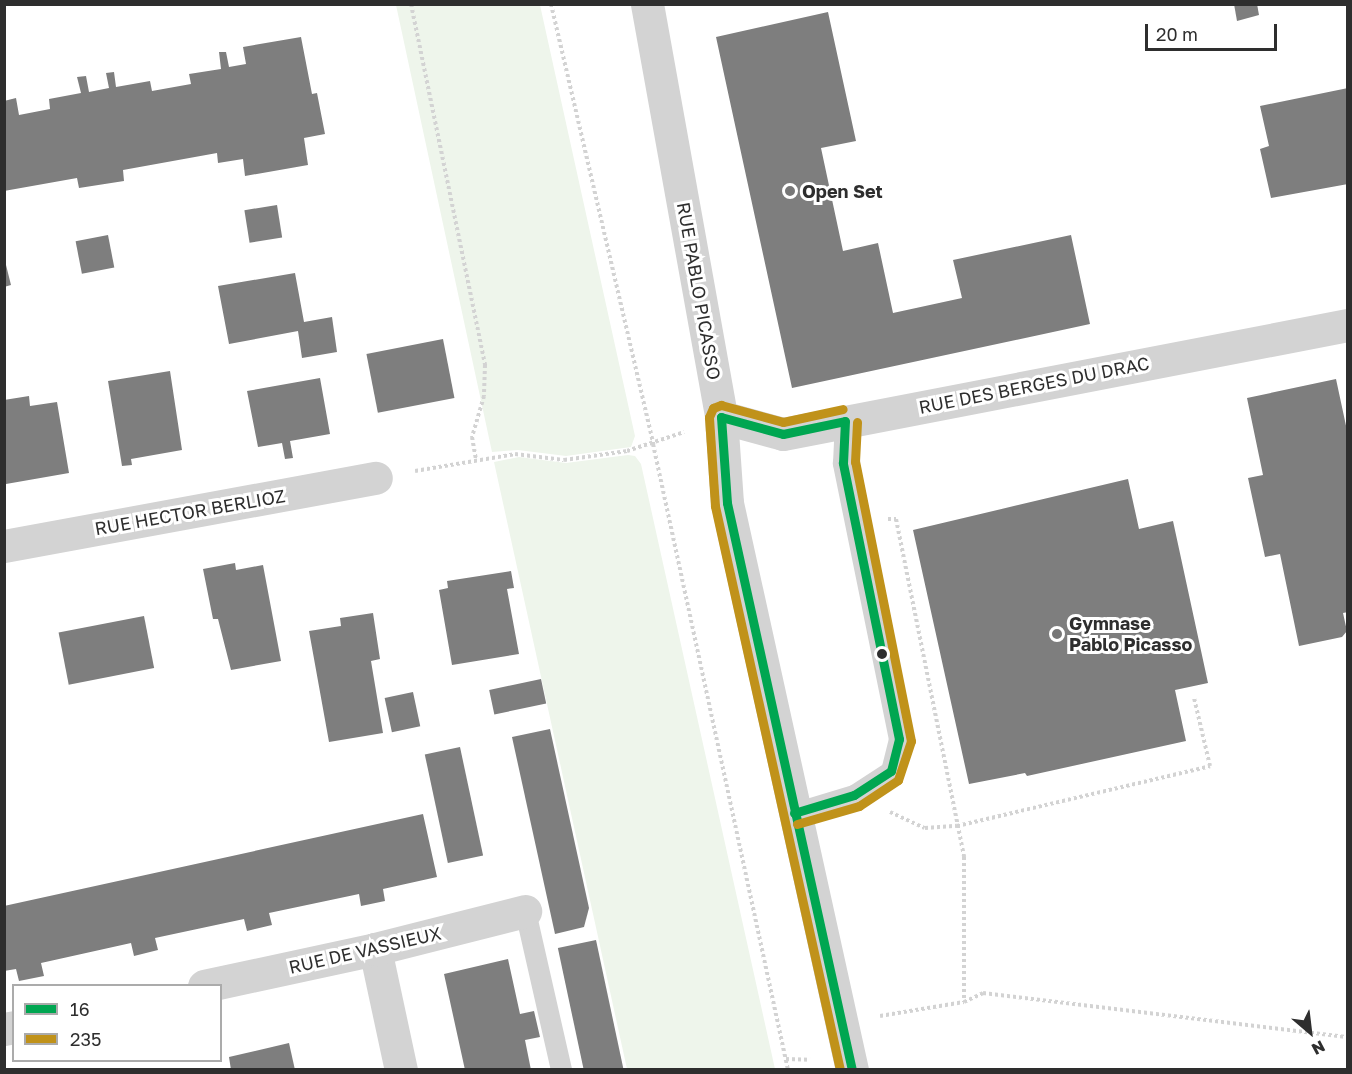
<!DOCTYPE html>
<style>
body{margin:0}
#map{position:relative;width:1352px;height:1074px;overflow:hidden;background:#fff;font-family:"Golos Text",sans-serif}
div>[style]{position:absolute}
.green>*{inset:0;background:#eef5eb}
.building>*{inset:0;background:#7e7e7e;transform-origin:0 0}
.path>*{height:4px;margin-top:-2px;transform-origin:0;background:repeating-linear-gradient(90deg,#d3d3d3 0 3px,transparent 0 6px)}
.lane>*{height:21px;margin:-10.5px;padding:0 10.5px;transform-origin:10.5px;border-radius:10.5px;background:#d3d3d3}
.street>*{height:33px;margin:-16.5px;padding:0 16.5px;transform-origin:16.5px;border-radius:16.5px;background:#d3d3d3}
.bus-1>*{height:9px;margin:-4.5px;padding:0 4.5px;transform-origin:4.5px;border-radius:4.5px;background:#00a651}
.bus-2>*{height:9px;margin:-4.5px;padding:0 4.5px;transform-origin:4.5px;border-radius:4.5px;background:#c0921a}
.dots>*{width:16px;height:16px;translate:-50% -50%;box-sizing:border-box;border:3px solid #fff;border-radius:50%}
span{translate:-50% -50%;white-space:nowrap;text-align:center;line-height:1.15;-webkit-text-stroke:6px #fff;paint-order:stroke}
.poi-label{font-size:18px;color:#2e2e2e;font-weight:700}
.left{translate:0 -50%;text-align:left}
.street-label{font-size:18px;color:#2e2e2e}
.frame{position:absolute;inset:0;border:6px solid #2e2e2e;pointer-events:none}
.legend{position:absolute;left:12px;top:984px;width:210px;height:78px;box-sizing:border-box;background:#fff;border:2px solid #ababab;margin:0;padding:8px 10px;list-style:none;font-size:18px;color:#2e2e2e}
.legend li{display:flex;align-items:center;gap:12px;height:30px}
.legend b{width:30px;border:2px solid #ababab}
.north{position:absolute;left:1280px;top:1002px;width:60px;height:60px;-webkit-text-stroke:4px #fff;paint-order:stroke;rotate:152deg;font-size:16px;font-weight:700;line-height:24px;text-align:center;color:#2e2e2e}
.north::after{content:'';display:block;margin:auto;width:21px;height:27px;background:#2e2e2e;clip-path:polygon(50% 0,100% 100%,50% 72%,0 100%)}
.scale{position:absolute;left:1145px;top:24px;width:132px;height:27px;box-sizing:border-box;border:3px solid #2e2e2e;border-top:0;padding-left:8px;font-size:18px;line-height:21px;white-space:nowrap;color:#2e2e2e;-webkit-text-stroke:4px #fff;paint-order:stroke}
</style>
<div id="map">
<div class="green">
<i style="clip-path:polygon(396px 5px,540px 5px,635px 436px,631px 447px,566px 456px,518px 450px,492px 452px)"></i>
<i style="clip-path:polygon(628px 455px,635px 456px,641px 464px,775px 1069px,627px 1069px,494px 462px,519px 457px,566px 463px)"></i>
</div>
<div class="building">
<i style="clip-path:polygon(1234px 4px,1257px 4px,1259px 15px,1237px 21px)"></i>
<i style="clip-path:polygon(828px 12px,856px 141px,821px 148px,843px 251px,878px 243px,893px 313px,962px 298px,953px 260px,1071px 235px,1090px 324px,792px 388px,716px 37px)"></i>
<i style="clip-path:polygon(301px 37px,312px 94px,317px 93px,325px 134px,304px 138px,308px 165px,245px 176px,243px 159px,218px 163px,217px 153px,123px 170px,124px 181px,79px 188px,77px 178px,4px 191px,4px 101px,16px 98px,19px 115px,50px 109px,49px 99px,81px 93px,77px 77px,86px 76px,89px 92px,109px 88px,106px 73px,114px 72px,116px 87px,150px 81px,152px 91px,191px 84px,189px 74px,221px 69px,219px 52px,226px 52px,229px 67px,246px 64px,243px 47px)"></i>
<i style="clip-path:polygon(1348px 88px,1348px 184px,1271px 198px,1260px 149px,1269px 146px,1260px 106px)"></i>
<i style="left:277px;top:205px;width:33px;height:33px;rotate:81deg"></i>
<i style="left:108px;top:235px;width:33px;height:33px;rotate:79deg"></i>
<i style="clip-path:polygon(4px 257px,11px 285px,4px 287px)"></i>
<i style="clip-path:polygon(295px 273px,304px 322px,332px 317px,337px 352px,302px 358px,298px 331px,229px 344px,218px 286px)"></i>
<i style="left:443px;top:339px;width:60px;height:78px;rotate:79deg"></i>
<i style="clip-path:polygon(170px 371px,182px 450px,131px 459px,132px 465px,122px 466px,108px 381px)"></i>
<i style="clip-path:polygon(320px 378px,330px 434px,290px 441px,293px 458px,285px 459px,282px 443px,258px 447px,247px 391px)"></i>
<i style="clip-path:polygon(1336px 379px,1348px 435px,1348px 612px,1343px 613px,1347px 631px,1342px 637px,1299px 646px,1280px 554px,1265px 557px,1248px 478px,1263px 475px,1247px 398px)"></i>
<i style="clip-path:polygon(29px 396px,30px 406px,57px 402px,69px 473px,6px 484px,4px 400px)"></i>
<i style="clip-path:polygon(1128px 479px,1139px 529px,1173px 521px,1208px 683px,1175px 690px,1186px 741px,1027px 776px,1025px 773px,969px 784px,913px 530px)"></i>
<i style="clip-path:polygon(235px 563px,236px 570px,263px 565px,281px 661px,231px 670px,218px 619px,213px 619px,203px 569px)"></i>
<i style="clip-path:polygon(511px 571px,514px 588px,507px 589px,519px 654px,452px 665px,439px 590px,448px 588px,447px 581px)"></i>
<i style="clip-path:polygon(373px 613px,380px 659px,371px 661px,383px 733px,329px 742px,309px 631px,341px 626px,340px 618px)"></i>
<i style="left:144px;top:616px;width:53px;height:87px;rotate:79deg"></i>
<i style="left:541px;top:679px;width:25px;height:53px;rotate:78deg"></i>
<i style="left:413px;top:692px;width:35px;height:29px;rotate:78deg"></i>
<i style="clip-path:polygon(550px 729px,589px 908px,584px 927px,555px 934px,512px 737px)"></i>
<i style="left:460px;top:747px;width:111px;height:36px;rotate:78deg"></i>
<i style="clip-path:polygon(423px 814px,437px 877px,383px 889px,385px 901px,361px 906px,359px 894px,269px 913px,272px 925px,247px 931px,244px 919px,155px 938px,158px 950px,134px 956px,131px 943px,41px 963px,44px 976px,19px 981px,16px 969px,4px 971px,4px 906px)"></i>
<i style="left:596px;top:940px;width:133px;height:39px;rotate:78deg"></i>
<i style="clip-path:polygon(508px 959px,520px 1014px,534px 1011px,540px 1037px,525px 1040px,531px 1070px,465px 1070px,444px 974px)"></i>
<i style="clip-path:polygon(289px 1043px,295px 1070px,231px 1070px,229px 1057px)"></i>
</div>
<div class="path">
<i style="left:411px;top:4px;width:369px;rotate:78.4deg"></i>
<i style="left:485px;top:365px;width:31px;rotate:92deg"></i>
<i style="left:484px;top:396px;width:43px;rotate:106.3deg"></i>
<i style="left:472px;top:437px;width:22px;rotate:80deg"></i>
<i style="left:551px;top:4px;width:452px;rotate:76.9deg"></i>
<i style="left:653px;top:444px;width:640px;rotate:77.83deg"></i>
<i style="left:415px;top:471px;width:101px;rotate:-9.6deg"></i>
<i style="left:515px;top:454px;width:49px;rotate:7deg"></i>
<i style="left:564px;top:460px;width:64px;rotate:-8.1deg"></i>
<i style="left:627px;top:451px;width:60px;rotate:-18.4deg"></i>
<i style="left:888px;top:519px;width:8px"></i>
<i style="left:896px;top:519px;width:345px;rotate:78.6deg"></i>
<i style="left:964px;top:857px;width:145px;rotate:90deg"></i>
<i style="left:890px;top:812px;width:38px;rotate:25deg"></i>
<i style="left:925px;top:828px;width:32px;rotate:-4deg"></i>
<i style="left:957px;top:826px;width:260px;rotate:-13.3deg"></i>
<i style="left:1210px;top:766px;width:70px;rotate:-103.2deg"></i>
<i style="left:880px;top:1016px;width:85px;rotate:-9.5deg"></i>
<i style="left:964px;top:1002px;width:21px;rotate:-25deg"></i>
<i style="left:983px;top:993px;width:368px;rotate:6.9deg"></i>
<i style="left:786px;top:1059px;width:24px;rotate:2deg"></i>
</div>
<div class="lane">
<i style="left:794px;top:813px;width:63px;rotate:-16.7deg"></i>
<i style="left:854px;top:795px;width:44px;rotate:-33deg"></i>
<i style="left:891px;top:771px;width:33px;rotate:-76deg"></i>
<i style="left:899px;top:739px;width:282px;rotate:-101.5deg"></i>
<i style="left:843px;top:463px;width:42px;rotate:-87.3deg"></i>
<i style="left:525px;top:911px;width:163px;rotate:77.2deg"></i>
</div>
<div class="street">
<i style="left:647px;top:4px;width:420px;rotate:79.8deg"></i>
<i style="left:721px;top:417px;width:86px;rotate:86deg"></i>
<i style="left:727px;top:503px;width:581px;rotate:77.57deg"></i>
<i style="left:721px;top:417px;width:64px;rotate:15.3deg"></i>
<i style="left:783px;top:434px;width:575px;rotate:-10.92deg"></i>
<i style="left:4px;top:546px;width:378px;rotate:-10.4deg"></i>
<i style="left:375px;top:949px;width:124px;rotate:77.9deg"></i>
<i style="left:204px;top:986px;width:175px;rotate:-12.2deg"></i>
<i style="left:375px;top:949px;width:155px;rotate:-14.2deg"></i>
<i style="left:4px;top:1029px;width:10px;rotate:-11deg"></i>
</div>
<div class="bus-1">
<i style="left:721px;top:417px;width:86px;rotate:86deg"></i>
<i style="left:727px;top:503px;width:581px;rotate:77.57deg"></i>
<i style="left:721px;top:417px;width:64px;rotate:15.3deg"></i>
<i style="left:783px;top:434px;width:63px;rotate:-11.8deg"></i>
<i style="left:794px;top:813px;width:63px;rotate:-16.7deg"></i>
<i style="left:854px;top:795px;width:44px;rotate:-33deg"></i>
<i style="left:891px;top:771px;width:33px;rotate:-76deg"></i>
<i style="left:899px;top:739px;width:282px;rotate:-101.5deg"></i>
<i style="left:843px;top:463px;width:42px;rotate:-87.3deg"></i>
</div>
<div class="bus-2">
<i style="left:797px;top:824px;width:65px;rotate:-16.2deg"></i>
<i style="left:859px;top:806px;width:47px;rotate:-33.7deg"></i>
<i style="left:898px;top:780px;width:41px;rotate:-71.6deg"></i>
<i style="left:911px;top:741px;width:285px;rotate:-101.3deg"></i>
<i style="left:855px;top:462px;width:40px;rotate:-87.1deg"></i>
<i style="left:840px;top:1070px;width:578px;rotate:-102.5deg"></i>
<i style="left:715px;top:506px;width:89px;rotate:-93.9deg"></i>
<i style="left:709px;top:417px;width:10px;rotate:-66deg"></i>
<i style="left:713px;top:408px;width:9px;rotate:-21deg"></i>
<i style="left:721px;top:405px;width:64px;rotate:15.3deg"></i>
<i style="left:783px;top:422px;width:61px;rotate:-12.2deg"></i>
</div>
<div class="dots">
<i style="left:790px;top:191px;background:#777"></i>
<i style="left:1057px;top:634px;background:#777"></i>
<i style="left:882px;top:654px;background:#2e2e2e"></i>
</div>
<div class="poi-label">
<span class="left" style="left:802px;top:191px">Open Set</span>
<span class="left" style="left:1069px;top:634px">Gymnase<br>Pablo Picasso</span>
</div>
<div class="street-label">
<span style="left:699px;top:291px;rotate:80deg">RUE PABLO PICASSO</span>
<span style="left:1034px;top:385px;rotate:-11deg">RUE DES BERGES DU DRAC</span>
<span style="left:190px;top:512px;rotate:-10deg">RUE HECTOR BERLIOZ</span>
<span style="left:365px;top:950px;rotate:-13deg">RUE DE VASSIEUX</span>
</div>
<div class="frame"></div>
<ul class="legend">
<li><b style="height:8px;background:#00a651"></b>16</li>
<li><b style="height:8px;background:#c0921a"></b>235</li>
</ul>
<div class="north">N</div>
<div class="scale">20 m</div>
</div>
